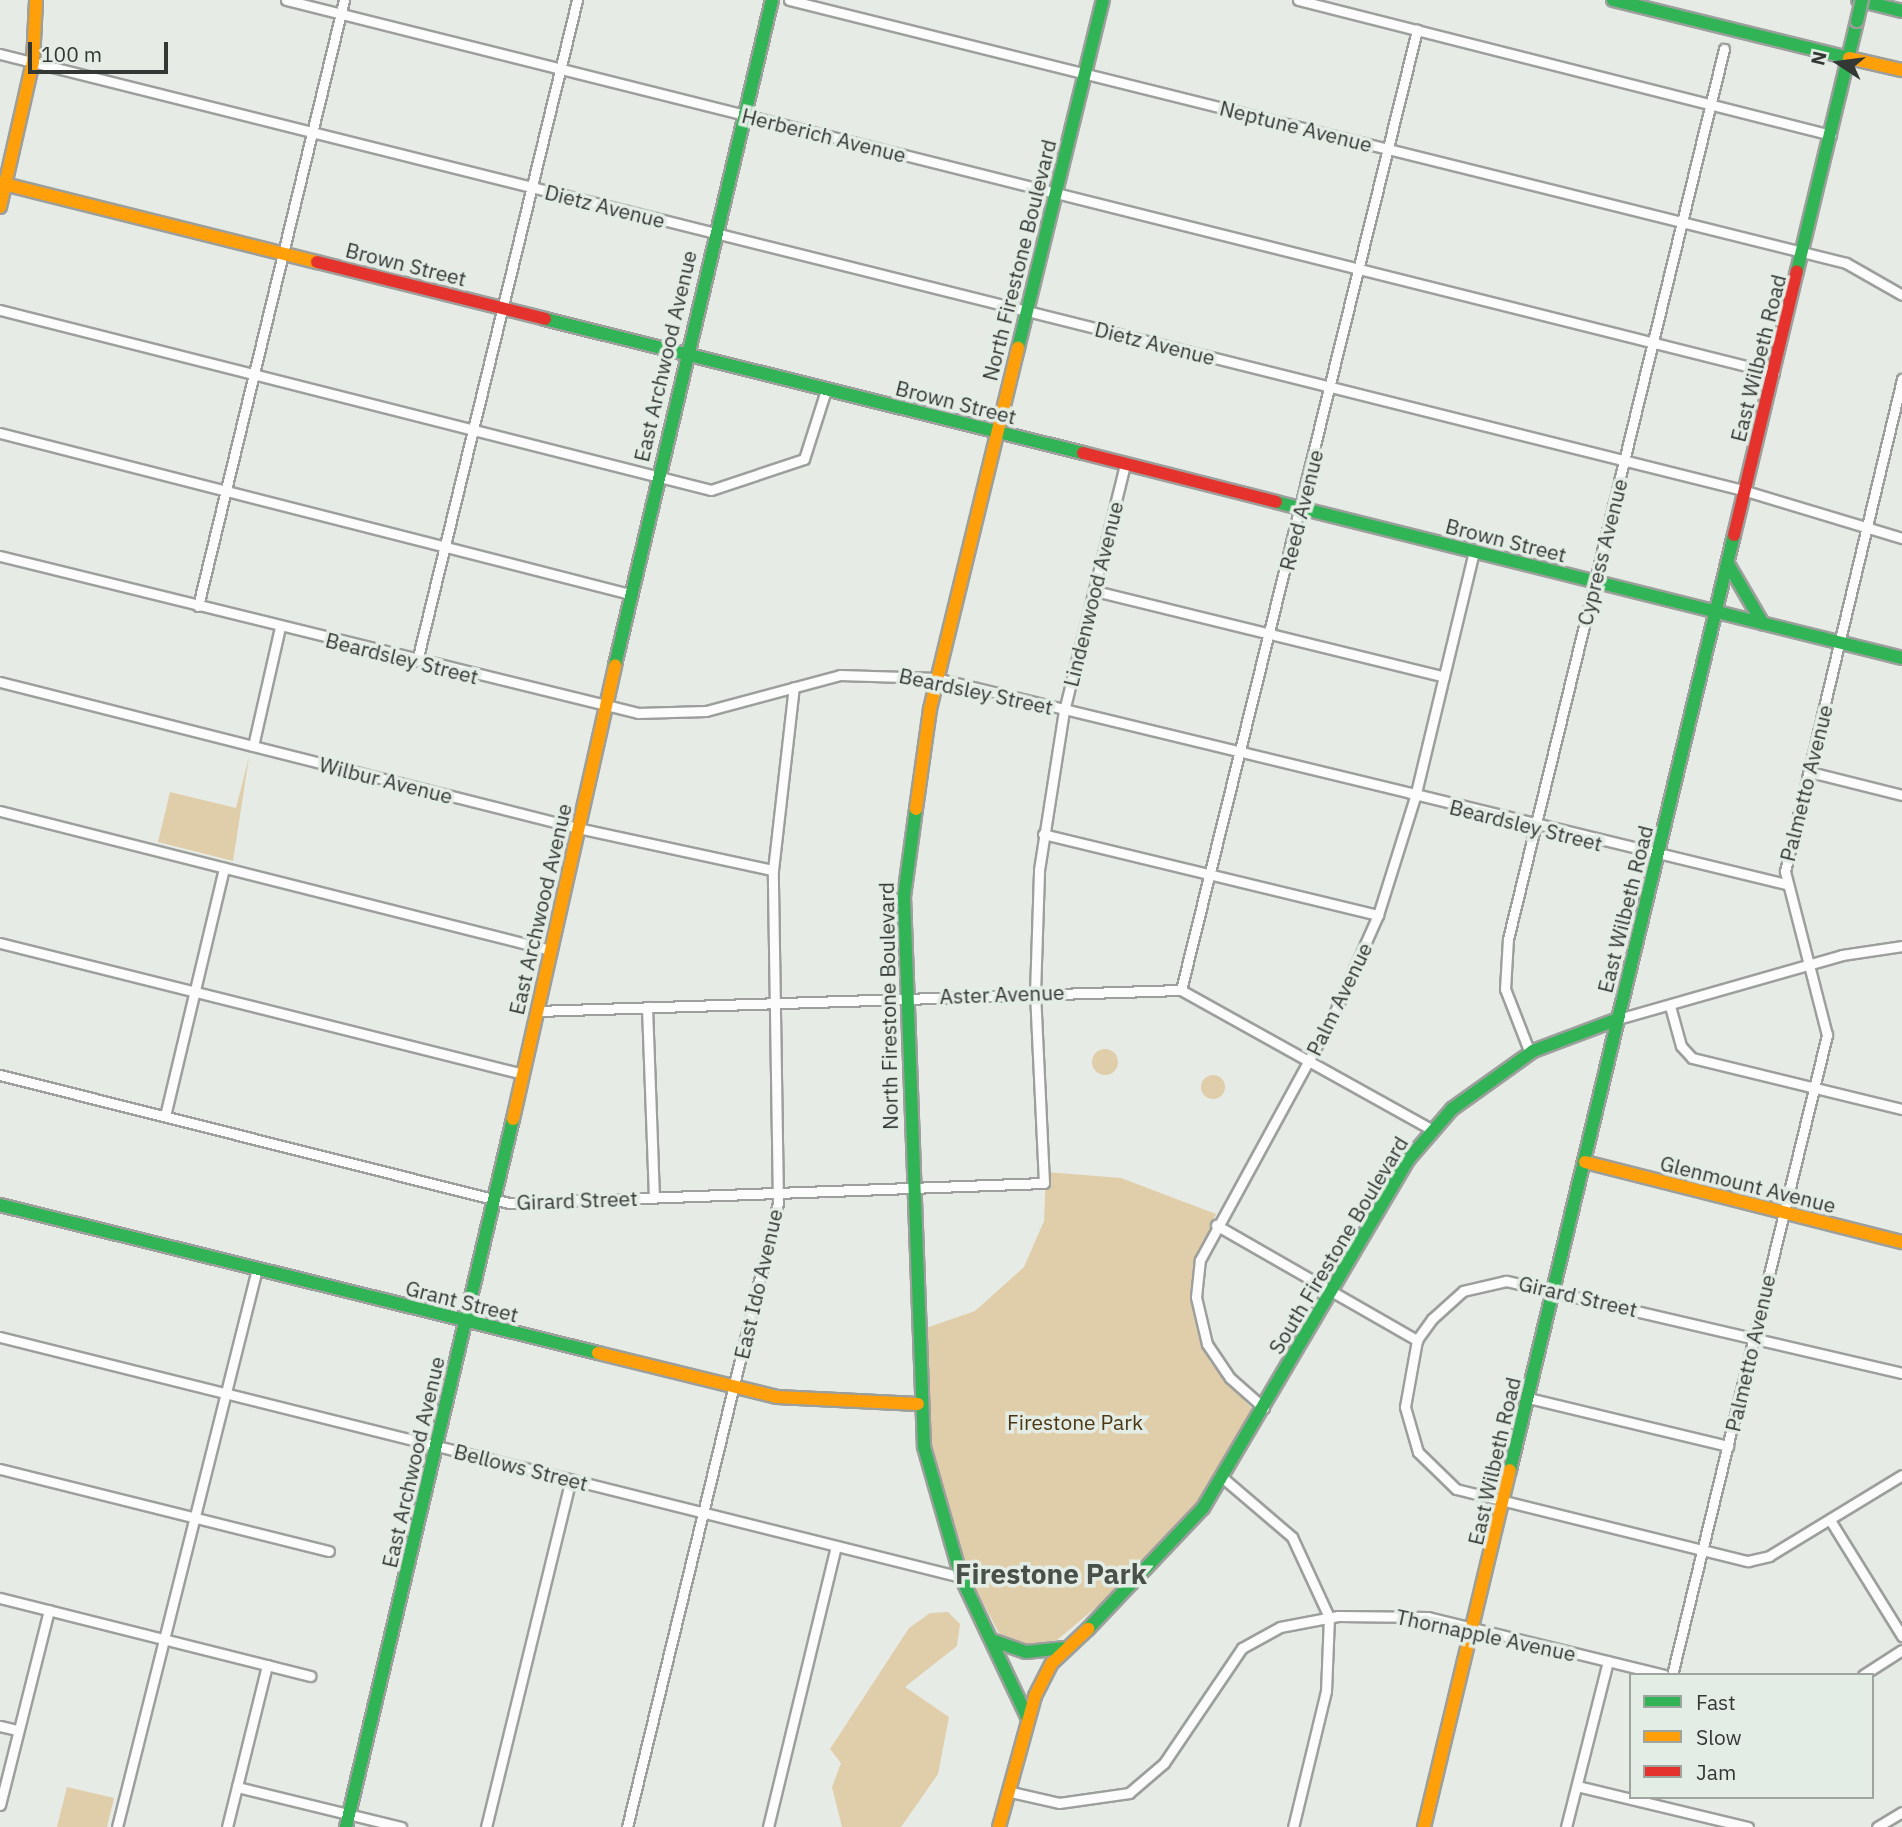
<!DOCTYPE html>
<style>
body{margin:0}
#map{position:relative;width:1902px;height:1827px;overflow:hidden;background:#e6ebe6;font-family:"IBM Plex Sans",sans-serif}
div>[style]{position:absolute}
.green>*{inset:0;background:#e0cdaa}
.round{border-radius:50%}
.roads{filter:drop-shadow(2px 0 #9c9f9c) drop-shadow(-2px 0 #9c9f9c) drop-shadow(0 2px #9c9f9c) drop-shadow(0 -2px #9c9f9c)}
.street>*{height:9px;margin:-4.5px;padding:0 4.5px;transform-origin:4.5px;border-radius:4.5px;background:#fbfcfb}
.fast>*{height:12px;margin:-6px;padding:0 6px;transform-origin:6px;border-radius:6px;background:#30b455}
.slow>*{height:12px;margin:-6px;padding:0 6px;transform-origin:6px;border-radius:6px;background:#ff9f0a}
.jam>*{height:12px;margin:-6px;padding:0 6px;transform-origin:6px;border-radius:6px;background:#e5322d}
.bridges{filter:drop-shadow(2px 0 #9c9f9c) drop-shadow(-2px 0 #9c9f9c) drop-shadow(0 2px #9c9f9c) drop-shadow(0 -2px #9c9f9c)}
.fast-bridge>*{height:12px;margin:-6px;padding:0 6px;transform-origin:6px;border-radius:6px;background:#30b455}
span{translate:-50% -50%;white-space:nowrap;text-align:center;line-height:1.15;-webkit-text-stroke:7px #e4ede5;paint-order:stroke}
.street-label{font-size:21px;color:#343835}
.park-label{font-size:21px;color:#4c3715}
.district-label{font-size:28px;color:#485049;font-weight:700}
.legend{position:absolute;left:1629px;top:1673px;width:245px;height:126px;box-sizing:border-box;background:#e4ede5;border:2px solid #9ea59f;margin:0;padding:9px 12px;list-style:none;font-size:21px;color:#343835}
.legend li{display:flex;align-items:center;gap:14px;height:35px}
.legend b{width:35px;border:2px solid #9ea59f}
.north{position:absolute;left:1804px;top:28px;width:70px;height:70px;-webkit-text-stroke:5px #e4ede5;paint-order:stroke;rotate:283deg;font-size:19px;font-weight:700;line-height:28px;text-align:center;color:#343835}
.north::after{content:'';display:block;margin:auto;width:24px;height:32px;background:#343835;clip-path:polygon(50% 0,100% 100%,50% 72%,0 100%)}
.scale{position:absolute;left:28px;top:42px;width:140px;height:32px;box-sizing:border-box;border:4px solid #343835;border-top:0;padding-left:9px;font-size:21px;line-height:24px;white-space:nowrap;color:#343835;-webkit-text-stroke:5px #e4ede5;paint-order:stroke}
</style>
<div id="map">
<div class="green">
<i style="clip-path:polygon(249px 757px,233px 861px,158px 842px,170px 792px,236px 808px)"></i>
<i class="round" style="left:1092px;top:1049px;width:26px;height:26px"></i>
<i class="round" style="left:1201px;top:1075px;width:24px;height:24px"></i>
<i style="clip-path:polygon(1046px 1172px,1121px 1178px,1216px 1214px,1194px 1266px,1193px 1312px,1210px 1362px,1254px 1411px,1207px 1492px,1141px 1570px,1057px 1640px,1029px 1645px,1000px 1635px,963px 1565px,929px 1448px,923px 1329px,975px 1311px,1024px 1267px,1044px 1221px)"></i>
<i style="clip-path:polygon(948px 1612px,960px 1624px,957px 1646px,905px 1687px,949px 1717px,938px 1774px,901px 1827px,842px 1827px,832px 1787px,841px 1763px,830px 1749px,909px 1628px,930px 1613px)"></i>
<i style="clip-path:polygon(67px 1787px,114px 1798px,107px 1827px,57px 1827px)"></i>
</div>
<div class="roads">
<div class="street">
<i style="left:286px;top:0;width:1534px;rotate:14.07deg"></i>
<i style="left:789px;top:0;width:1089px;rotate:13.97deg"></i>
<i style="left:1846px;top:263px;width:64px;rotate:29.7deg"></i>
<i style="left:1298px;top:0;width:550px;rotate:14.21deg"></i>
<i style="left:0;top:54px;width:1800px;rotate:14.05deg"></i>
<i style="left:1746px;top:491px;width:163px;rotate:16.8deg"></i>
<i style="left:0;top:310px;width:733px;rotate:14.21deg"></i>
<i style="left:711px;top:490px;width:98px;rotate:-18.4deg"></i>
<i style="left:804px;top:459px;width:72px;rotate:-72.3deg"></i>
<i style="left:0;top:433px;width:650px;rotate:14.34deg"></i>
<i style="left:0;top:556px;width:657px;rotate:13.82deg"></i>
<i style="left:638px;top:713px;width:68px;rotate:-1.7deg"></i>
<i style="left:706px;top:711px;width:139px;rotate:-15deg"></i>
<i style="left:840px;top:675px;width:96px;rotate:1.8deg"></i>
<i style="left:936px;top:678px;width:875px;rotate:13.62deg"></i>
<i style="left:1095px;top:591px;width:359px;rotate:13.8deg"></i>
<i style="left:198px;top:606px;width:623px;rotate:-76.45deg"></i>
<i style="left:417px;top:661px;width:680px;rotate:-76.39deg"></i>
<i style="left:0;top:682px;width:596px;rotate:14.18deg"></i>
<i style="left:578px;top:828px;width:199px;rotate:12.2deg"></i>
<i style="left:253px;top:746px;width:122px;rotate:-77.2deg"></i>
<i style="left:1810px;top:772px;width:95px;rotate:14deg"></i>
<i style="left:0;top:811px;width:567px;rotate:14.18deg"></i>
<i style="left:1043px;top:834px;width:345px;rotate:13.6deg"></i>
<i style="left:0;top:943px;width:539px;rotate:14.06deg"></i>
<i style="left:1181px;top:990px;width:989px;rotate:-76.19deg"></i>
<i style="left:1670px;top:1006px;width:41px;rotate:74.6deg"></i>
<i style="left:1681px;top:1046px;width:16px;rotate:47deg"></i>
<i style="left:1692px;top:1058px;width:216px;rotate:13.7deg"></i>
<i style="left:647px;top:1007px;width:190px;rotate:87.9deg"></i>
<i style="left:537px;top:1011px;width:644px;rotate:-1.87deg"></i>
<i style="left:1181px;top:990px;width:286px;rotate:29.1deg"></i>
<i style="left:1618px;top:1019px;width:233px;rotate:-15.9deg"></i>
<i style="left:1842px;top:955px;width:61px;rotate:-8.5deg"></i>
<i style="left:1530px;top:1053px;width:69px;rotate:-111.3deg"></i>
<i style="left:1505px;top:989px;width:50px;rotate:-86.6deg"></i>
<i style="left:1508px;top:939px;width:916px;rotate:-76.36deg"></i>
<i style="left:0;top:1075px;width:525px;rotate:14.12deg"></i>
<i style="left:509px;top:1203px;width:535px;rotate:-2.14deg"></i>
<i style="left:1044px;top:1183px;width:190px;rotate:-92.7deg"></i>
<i style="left:1035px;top:993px;width:123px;rotate:-88.1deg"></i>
<i style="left:1039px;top:870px;width:161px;rotate:-81.1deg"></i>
<i style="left:1064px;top:711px;width:253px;rotate:-76.1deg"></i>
<i style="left:165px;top:1116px;width:255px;rotate:-76.6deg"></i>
<i style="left:1216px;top:1225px;width:232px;rotate:29.8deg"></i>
<i style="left:0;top:1337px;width:991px;rotate:14.02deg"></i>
<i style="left:1902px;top:1373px;width:407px;rotate:-166.9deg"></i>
<i style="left:1506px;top:1281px;width:44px;rotate:166.9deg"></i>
<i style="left:1463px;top:1291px;width:42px;rotate:137.9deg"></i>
<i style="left:1432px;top:1319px;width:26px;rotate:126deg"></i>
<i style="left:1417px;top:1340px;width:68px;rotate:100.2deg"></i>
<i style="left:1405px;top:1407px;width:47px;rotate:73.9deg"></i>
<i style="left:1418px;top:1452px;width:53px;rotate:44.2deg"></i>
<i style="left:1456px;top:1489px;width:301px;rotate:13.9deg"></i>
<i style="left:1748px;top:1561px;width:22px;rotate:-13deg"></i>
<i style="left:1769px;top:1556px;width:156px;rotate:-31.3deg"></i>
<i style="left:1528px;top:1398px;width:206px;rotate:13.5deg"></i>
<i style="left:1264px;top:1408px;width:45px;rotate:-138.6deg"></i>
<i style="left:1230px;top:1378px;width:41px;rotate:-124.1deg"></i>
<i style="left:1207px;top:1344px;width:48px;rotate:-103.2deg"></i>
<i style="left:1196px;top:1297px;width:37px;rotate:-84deg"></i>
<i style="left:1200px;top:1260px;width:278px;rotate:-61.4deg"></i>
<i style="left:1333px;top:1016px;width:111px;rotate:-66deg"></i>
<i style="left:1378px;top:915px;width:124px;rotate:-72.6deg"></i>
<i style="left:1415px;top:797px;width:252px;rotate:-76.5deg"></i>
<i style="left:0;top:1469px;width:339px;rotate:14deg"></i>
<i style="left:1223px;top:1478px;width:91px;rotate:40.5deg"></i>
<i style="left:1292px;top:1537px;width:88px;rotate:65.2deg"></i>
<i style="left:1329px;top:1617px;width:74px;rotate:92.3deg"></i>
<i style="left:1326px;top:1691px;width:140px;rotate:103.6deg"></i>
<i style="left:1830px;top:1520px;width:137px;rotate:58.2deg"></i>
<i style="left:0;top:1598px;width:320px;rotate:14.1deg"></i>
<i style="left:1672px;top:1675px;width:659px;rotate:-76.39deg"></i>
<i style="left:1827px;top:1035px;width:169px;rotate:-104.4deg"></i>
<i style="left:1785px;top:871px;width:506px;rotate:-76.62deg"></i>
<i style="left:1863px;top:1675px;width:46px;rotate:-32.7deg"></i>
<i style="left:0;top:1726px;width:18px;rotate:13deg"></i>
<i style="left:1577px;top:1786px;width:176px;rotate:13.5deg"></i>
<i style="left:237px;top:1787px;width:169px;rotate:13.7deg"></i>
<i style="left:1011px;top:1792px;width:49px;rotate:12.9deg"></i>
<i style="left:1059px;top:1803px;width:71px;rotate:-8.1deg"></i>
<i style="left:1129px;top:1793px;width:46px;rotate:-40.6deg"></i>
<i style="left:1164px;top:1763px;width:139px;rotate:-55.9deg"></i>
<i style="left:1242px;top:1648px;width:43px;rotate:-28.9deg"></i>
<i style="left:1280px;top:1627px;width:59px;rotate:-10.7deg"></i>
<i style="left:1338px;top:1616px;width:90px;rotate:0.6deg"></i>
<i style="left:1428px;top:1617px;width:243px;rotate:13.8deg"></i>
<i style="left:0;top:1805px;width:201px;rotate:-75.9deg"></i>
<i style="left:117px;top:1827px;width:575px;rotate:-75.92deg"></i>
<i style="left:227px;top:1827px;width:167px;rotate:-76.1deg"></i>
<i style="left:486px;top:1827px;width:358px;rotate:-76.3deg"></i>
<i style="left:627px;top:1827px;width:642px;rotate:-76.4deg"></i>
<i style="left:778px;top:1203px;width:333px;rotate:-90.9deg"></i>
<i style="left:773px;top:870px;width:184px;rotate:-83.5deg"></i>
<i style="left:768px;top:1827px;width:289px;rotate:-76.4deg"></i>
<i style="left:1566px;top:1827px;width:171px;rotate:-75.8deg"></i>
<i style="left:1877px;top:1827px;width:29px;rotate:-31deg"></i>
</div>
<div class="fast">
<i style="left:1613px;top:0;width:243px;rotate:13.8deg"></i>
<i style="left:1858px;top:0;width:45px;rotate:14deg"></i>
<i style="left:1797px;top:271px;width:257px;rotate:-76.5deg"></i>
<i style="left:545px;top:319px;width:554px;rotate:13.99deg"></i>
<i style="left:1018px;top:348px;width:358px;rotate:-76.3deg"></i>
<i style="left:1276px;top:502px;width:645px;rotate:13.99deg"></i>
<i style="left:1728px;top:564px;width:69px;rotate:59.7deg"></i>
<i style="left:615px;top:665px;width:683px;rotate:-76.72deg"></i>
<i style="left:916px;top:809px;width:89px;rotate:97.8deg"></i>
<i style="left:904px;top:897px;width:550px;rotate:87.92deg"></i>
<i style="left:924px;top:1447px;width:135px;rotate:74.1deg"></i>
<i style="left:961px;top:1577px;width:157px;rotate:64.7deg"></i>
<i style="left:0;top:1205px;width:616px;rotate:13.9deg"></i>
<i style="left:1510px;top:1470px;width:961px;rotate:-76.53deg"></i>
<i style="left:1088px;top:1629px;width:167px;rotate:-46.5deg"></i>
<i style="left:1203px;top:1508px;width:403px;rotate:-59.5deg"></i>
<i style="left:1407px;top:1161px;width:69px;rotate:-49.1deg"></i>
<i style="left:1452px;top:1109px;width:100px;rotate:-35.6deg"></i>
<i style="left:1533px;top:1051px;width:91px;rotate:-20.6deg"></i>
<i style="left:994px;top:1641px;width:34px;rotate:19deg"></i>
<i style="left:1026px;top:1652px;width:37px;rotate:-6deg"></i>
<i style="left:346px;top:1827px;width:727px;rotate:-76.73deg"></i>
</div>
<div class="slow">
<i style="left:1849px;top:58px;width:54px;rotate:12.8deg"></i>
<i style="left:0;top:183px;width:327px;rotate:14deg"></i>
<i style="left:0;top:207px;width:149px;rotate:-77.2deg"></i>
<i style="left:33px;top:62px;width:62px;rotate:-87.2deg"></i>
<i style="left:916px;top:809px;width:101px;rotate:-82deg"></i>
<i style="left:930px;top:709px;width:372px;rotate:-76.3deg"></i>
<i style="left:513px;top:1119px;width:465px;rotate:-77.3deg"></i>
<i style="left:1585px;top:1162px;width:327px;rotate:14.2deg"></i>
<i style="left:598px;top:1353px;width:184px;rotate:13.8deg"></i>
<i style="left:777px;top:1397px;width:141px;rotate:2.8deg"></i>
<i style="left:999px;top:1827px;width:136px;rotate:-74.6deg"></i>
<i style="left:1035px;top:1696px;width:37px;rotate:-63deg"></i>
<i style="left:1052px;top:1663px;width:50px;rotate:-43.4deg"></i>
<i style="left:1424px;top:1827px;width:367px;rotate:-76.5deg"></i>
</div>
<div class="jam">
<i style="left:317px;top:262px;width:235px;rotate:14deg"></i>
<i style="left:1083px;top:453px;width:199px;rotate:14.2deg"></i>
<i style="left:1734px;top:535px;width:271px;rotate:-76.6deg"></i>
</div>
</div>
<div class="bridges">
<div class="fast-bridge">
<i style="left:1857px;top:21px;width:22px;rotate:-77deg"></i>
</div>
</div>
<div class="street-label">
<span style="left:1296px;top:126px;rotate:14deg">Neptune Avenue</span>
<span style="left:824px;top:135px;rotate:14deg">Herberich Avenue</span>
<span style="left:605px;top:206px;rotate:14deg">Dietz Avenue</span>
<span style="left:1019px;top:260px;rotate:-76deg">North Firestone Boulevard</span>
<span style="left:406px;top:264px;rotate:14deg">Brown Street</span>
<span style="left:1155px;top:343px;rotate:14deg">Dietz Avenue</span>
<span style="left:665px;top:356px;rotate:-77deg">East Archwood Avenue</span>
<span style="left:1758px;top:358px;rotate:-76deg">East Wilbeth Road</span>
<span style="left:956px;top:402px;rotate:14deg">Brown Street</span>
<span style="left:1301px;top:510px;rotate:-76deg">Reed Avenue</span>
<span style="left:1506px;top:540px;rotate:14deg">Brown Street</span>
<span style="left:1602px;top:552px;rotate:-76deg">Cypress Avenue</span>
<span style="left:1093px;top:594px;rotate:-76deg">Lindenwood Avenue</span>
<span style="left:402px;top:658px;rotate:14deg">Beardsley Street</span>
<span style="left:976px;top:691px;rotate:12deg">Beardsley Street</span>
<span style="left:386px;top:780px;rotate:14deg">Wilbur Avenue</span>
<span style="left:1806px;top:783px;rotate:-76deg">Palmetto Avenue</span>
<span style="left:1526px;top:825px;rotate:14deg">Beardsley Street</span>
<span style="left:540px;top:909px;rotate:-77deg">East Archwood Avenue</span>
<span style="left:1625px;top:909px;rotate:-76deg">East Wilbeth Road</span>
<span style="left:1002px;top:994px;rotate:-2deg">Aster Avenue</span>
<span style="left:1339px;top:999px;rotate:-64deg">Palm Avenue</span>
<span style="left:888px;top:1006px;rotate:-91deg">North Firestone Boulevard</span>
<span style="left:1748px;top:1184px;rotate:14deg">Glenmount Avenue</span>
<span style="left:577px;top:1200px;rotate:-2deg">Girard Street</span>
<span style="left:1338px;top:1245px;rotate:-59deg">South Firestone Boulevard</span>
<span style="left:758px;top:1284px;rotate:-77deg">East Ido Avenue</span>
<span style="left:1578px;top:1296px;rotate:13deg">Girard Street</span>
<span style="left:462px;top:1301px;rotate:14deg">Grant Street</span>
<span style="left:1750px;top:1353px;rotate:-77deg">Palmetto Avenue</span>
<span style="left:1494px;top:1461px;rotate:-77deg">East Wilbeth Road</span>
<span style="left:413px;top:1462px;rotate:-77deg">East Archwood Avenue</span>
<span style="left:521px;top:1467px;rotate:14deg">Bellows Street</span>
<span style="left:1486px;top:1635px;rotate:12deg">Thornapple Avenue</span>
</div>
<div class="park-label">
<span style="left:1075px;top:1422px">Firestone Park</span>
</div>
<div class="district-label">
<span style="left:1051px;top:1574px">Firestone Park</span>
</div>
<ul class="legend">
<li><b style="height:9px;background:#30b455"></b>Fast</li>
<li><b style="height:9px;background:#ff9f0a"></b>Slow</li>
<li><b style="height:9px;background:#e5322d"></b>Jam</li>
</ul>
<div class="north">N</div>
<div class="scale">100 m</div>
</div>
